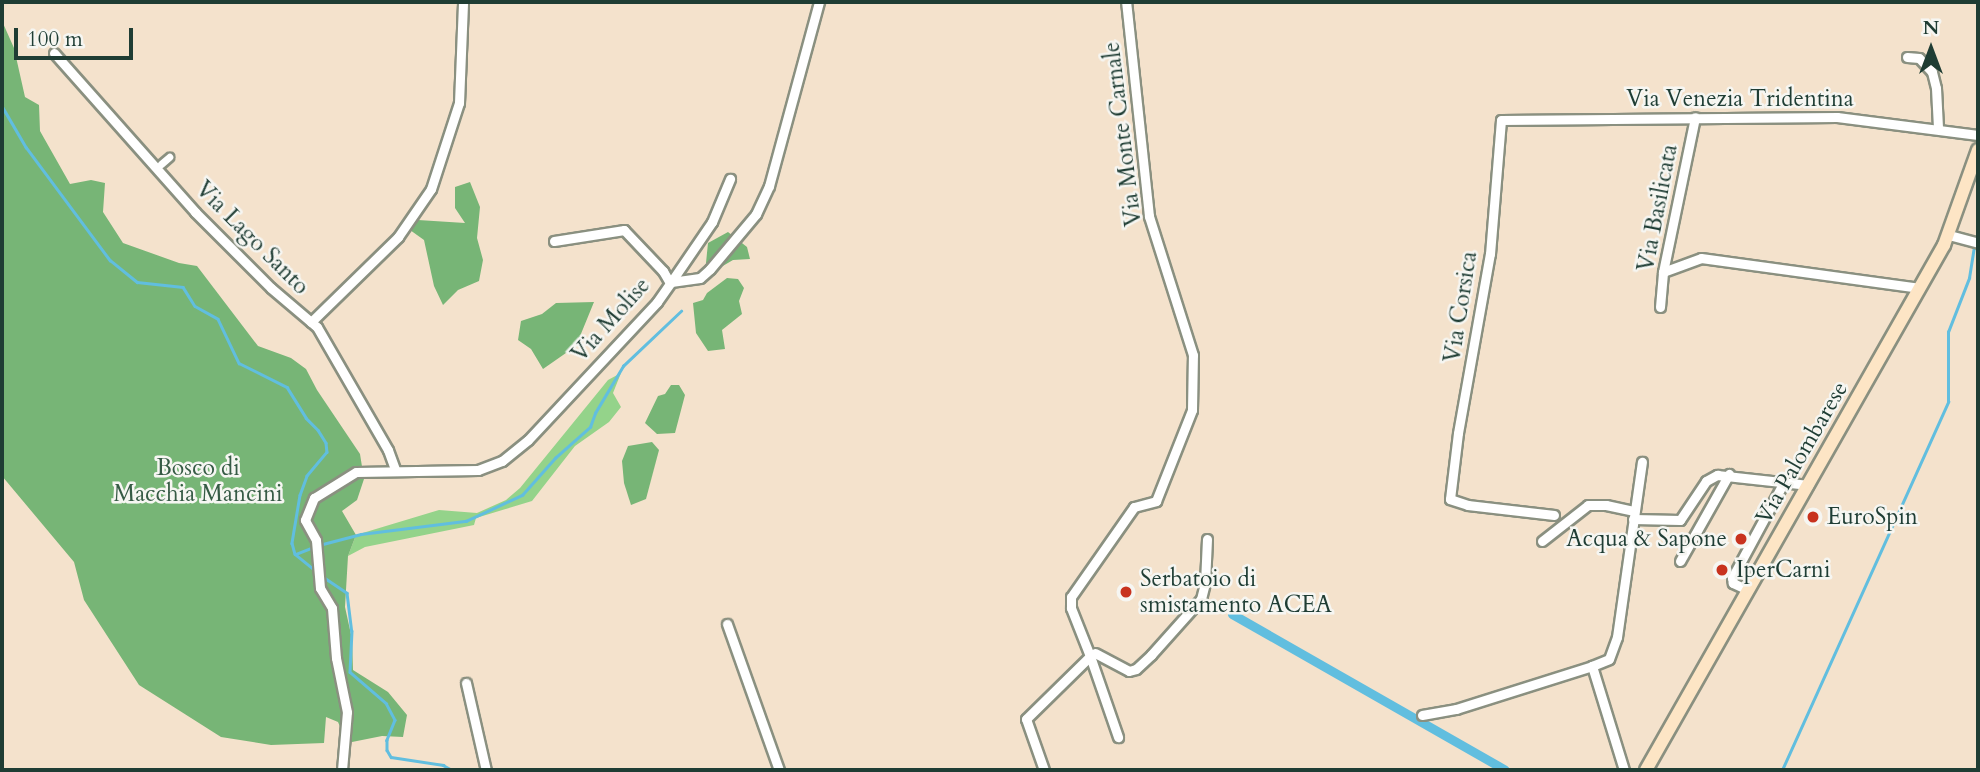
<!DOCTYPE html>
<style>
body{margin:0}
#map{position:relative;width:1980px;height:772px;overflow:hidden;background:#f4e2cc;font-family:Cardo,serif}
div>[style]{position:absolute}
.green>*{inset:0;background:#94d38a}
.forest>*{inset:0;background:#77b576}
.stream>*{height:2.5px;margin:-1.25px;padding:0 1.25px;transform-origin:1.25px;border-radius:1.25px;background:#61bedf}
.canal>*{height:9px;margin:-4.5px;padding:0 4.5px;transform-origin:4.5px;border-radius:4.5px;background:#61bedf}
.roads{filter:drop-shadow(2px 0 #8a9080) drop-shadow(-2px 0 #8a9080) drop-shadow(0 2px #8a9080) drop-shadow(0 -2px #8a9080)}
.pedestrian>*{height:7px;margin:-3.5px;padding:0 3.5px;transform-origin:3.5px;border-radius:3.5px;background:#fff}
.minor>*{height:9px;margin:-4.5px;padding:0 4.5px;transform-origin:4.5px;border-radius:4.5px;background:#fff}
.secondary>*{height:12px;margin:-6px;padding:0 6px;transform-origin:6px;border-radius:6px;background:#fde5c5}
.dots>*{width:19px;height:19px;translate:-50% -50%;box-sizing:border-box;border:4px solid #f6f6f2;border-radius:50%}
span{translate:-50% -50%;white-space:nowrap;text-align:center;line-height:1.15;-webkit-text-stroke:5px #f6f6f2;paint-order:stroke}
.street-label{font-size:23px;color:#1f3d34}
.park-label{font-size:23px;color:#365b45}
.poi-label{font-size:23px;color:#1f3d34}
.left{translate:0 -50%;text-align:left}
.right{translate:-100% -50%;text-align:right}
.frame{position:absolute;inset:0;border:4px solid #1f3d34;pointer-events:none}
.north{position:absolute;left:1896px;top:14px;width:70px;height:70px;-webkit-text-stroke:5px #f6f6f2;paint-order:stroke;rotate:0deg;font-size:19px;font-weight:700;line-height:28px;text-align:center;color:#1f3d34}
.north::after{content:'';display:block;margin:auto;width:24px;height:32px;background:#1f3d34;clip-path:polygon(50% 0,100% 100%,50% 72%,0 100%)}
.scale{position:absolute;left:14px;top:28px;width:119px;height:32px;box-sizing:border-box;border:4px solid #1f3d34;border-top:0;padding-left:9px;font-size:21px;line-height:24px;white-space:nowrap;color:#1f3d34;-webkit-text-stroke:5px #f6f6f2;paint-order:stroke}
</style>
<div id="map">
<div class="green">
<i style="clip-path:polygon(621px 373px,613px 393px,621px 407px,609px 422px,575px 446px,532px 501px,476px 518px,474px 525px,365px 547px,348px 556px,356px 535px,439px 510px,477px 513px,506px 500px,520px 488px,608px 380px)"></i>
</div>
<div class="forest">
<i style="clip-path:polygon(2px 21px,14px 48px,25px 97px,39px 105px,40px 131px,70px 184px,91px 180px,105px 183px,103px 212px,123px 243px,179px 263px,197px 266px,258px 346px,291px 358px,306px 369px,317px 390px,360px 454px,364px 479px,357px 500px,342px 511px,356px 535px,348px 556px,345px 607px,352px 639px,353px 670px,388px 692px,407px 715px,403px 737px,382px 736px,347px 743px,338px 722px,326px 717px,324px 743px,271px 745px,221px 737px,139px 685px,84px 600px,74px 562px,2px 476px)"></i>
<i style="clip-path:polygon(470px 182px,480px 207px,477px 238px,483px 260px,479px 281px,458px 290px,443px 305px,434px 286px,424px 240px,410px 230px,418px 220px,465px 223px,455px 208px,455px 187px)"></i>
<i style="clip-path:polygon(728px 232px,747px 247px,750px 259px,733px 260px,721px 267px,706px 263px,708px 243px)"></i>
<i style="clip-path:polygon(727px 278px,738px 279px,744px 288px,739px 301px,742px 314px,722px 330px,725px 349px,708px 351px,696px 333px,693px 303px,703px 300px,707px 293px)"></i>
<i style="clip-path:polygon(594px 302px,576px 346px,543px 369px,531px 349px,518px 340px,521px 321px,542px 314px,556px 303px)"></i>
<i style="clip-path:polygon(671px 385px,679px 385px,685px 395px,675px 433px,657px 434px,645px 423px,658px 396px,665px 394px)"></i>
<i style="clip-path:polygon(652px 442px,659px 450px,646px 499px,631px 505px,624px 483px,622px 461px,628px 446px)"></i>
</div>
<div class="stream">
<i style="left:2px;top:106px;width:48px;rotate:59.7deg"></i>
<i style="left:26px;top:147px;width:141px;rotate:53.4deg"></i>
<i style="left:110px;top:260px;width:35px;rotate:39deg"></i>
<i style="left:137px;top:282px;width:46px;rotate:6.2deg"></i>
<i style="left:183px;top:287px;width:22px;rotate:58deg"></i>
<i style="left:195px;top:306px;width:26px;rotate:29deg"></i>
<i style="left:218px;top:319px;width:49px;rotate:64.5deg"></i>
<i style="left:239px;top:363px;width:54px;rotate:26.6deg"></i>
<i style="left:287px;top:387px;width:36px;rotate:58deg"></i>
<i style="left:306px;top:418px;width:17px;rotate:45deg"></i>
<i style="left:318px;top:430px;width:15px;rotate:58deg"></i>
<i style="left:326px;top:443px;width:9px;rotate:84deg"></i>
<i style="left:327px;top:452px;width:31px;rotate:130deg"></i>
<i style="left:307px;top:476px;width:20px;rotate:110deg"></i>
<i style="left:300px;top:495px;width:49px;rotate:99.5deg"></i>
<i style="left:292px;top:543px;width:11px;rotate:75deg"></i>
<i style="left:295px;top:554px;width:28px;rotate:39deg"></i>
<i style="left:319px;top:545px;width:43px;rotate:-14.7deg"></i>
<i style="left:361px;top:534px;width:106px;rotate:-7.1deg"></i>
<i style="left:466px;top:521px;width:62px;rotate:-24.9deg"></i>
<i style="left:522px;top:495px;width:50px;rotate:-48.3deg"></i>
<i style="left:555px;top:458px;width:47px;rotate:-41.5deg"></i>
<i style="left:590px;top:427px;width:15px;rotate:-70deg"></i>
<i style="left:595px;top:413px;width:55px;rotate:-59.2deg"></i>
<i style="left:623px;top:366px;width:80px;rotate:-43.5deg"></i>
<i style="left:296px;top:554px;width:18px;rotate:-22deg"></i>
<i style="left:322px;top:576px;width:30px;rotate:34deg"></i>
<i style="left:347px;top:593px;width:38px;rotate:83deg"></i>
<i style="left:352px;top:631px;width:41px;rotate:92.8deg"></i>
<i style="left:350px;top:672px;width:48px;rotate:40.7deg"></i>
<i style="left:386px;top:703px;width:19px;rotate:62deg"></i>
<i style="left:395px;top:720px;width:22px;rotate:112deg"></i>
<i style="left:387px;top:740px;width:10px;rotate:90deg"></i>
<i style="left:387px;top:750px;width:8px;rotate:60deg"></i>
<i style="left:391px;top:757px;width:53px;rotate:8.7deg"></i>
<i style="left:443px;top:765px;width:10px;rotate:29deg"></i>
<i style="left:1782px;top:770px;width:404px;rotate:-65.7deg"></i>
<i style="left:1948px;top:402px;width:70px;rotate:-90deg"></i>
<i style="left:1948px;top:332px;width:58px;rotate:-68.7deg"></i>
<i style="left:1969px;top:278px;width:33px;rotate:-81deg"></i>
</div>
<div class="canal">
<i style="left:1232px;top:614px;width:314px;rotate:29.7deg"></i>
</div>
<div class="roads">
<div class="pedestrian">
<i style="left:161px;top:164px;width:11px;rotate:-41deg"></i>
</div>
<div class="minor">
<i style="left:54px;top:53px;width:213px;rotate:48.4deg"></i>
<i style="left:195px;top:212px;width:107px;rotate:45deg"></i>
<i style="left:271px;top:288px;width:60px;rotate:40.3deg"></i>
<i style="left:317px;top:327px;width:142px;rotate:60deg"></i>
<i style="left:388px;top:450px;width:20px;rotate:70deg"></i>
<i style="left:1907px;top:57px;width:12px;rotate:5deg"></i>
<i style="left:1919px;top:58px;width:19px;rotate:47deg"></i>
<i style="left:1932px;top:72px;width:16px;rotate:76deg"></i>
<i style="left:1936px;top:88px;width:40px;rotate:87.1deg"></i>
<i style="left:1949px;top:235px;width:30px;rotate:15deg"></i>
<i style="left:554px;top:241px;width:71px;rotate:-8.9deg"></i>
<i style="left:624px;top:230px;width:57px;rotate:46.4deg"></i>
<i style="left:663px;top:271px;width:14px;rotate:60deg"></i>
<i style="left:1663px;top:272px;width:40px;rotate:-20.2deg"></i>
<i style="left:1701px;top:258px;width:221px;rotate:7.8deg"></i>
<i style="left:671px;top:282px;width:73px;rotate:-55.7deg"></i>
<i style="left:712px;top:222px;width:47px;rotate:-67.3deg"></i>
<i style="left:1660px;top:307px;width:35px;rotate:-85deg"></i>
<i style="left:1663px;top:272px;width:158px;rotate:-78.3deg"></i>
<i style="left:311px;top:322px;width:122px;rotate:-44.3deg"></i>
<i style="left:398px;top:237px;width:58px;rotate:-55.5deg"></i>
<i style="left:431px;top:189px;width:90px;rotate:-72deg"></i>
<i style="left:459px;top:103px;width:101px;rotate:-87.7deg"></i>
<i style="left:1554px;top:515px;width:87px;rotate:-173.4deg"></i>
<i style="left:1468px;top:505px;width:19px;rotate:-162deg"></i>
<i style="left:1450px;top:499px;width:66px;rotate:-83.1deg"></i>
<i style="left:1458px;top:433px;width:182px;rotate:-79.9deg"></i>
<i style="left:1490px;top:254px;width:134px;rotate:-85.3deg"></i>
<i style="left:1501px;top:120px;width:336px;rotate:-0.5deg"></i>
<i style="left:1837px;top:117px;width:142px;rotate:7.3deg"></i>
<i style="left:1633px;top:519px;width:47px;rotate:1.2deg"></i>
<i style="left:1680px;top:520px;width:47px;rotate:-56.3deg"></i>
<i style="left:1706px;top:481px;width:13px;rotate:-29deg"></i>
<i style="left:1717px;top:475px;width:92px;rotate:6.3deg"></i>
<i style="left:1542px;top:541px;width:58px;rotate:-38deg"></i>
<i style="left:1588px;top:505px;width:18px"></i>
<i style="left:1606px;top:505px;width:29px;rotate:12deg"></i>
<i style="left:1680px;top:561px;width:100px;rotate:-60.6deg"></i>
<i style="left:1748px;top:590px;width:17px;rotate:-155deg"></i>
<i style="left:1733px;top:583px;width:5px;rotate:-101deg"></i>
<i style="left:1732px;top:578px;width:109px;rotate:-61.6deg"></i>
<i style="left:727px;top:624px;width:155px;rotate:70.4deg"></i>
<i style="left:1095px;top:653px;width:38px;rotate:28deg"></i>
<i style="left:1129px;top:671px;width:7px;rotate:-16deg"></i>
<i style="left:1136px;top:669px;width:21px;rotate:-43deg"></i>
<i style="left:1151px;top:655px;width:75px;rotate:-48.2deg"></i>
<i style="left:1201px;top:599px;width:16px;rotate:-76deg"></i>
<i style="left:1205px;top:583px;width:44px;rotate:-87.4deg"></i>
<i style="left:1090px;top:656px;width:86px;rotate:70.9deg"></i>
<i style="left:466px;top:683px;width:89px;rotate:77.1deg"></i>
<i style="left:1422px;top:715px;width:35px;rotate:-10deg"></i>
<i style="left:1456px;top:709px;width:143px;rotate:-17.5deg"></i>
<i style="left:342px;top:770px;width:58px;rotate:-85.1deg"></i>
<i style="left:347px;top:712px;width:55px;rotate:-101.5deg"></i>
<i style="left:336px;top:658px;width:50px;rotate:-94.6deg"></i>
<i style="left:332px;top:608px;width:23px;rotate:-121deg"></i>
<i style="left:320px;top:588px;width:48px;rotate:-94.8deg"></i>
<i style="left:316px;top:540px;width:23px;rotate:-119deg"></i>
<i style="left:305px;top:520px;width:24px;rotate:-68deg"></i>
<i style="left:314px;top:498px;width:49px;rotate:-31.8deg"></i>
<i style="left:356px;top:472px;width:122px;rotate:-0.9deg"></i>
<i style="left:478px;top:470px;width:26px;rotate:-21deg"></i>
<i style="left:502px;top:461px;width:33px;rotate:-39deg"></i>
<i style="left:528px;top:440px;width:189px;rotate:-46.9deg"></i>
<i style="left:657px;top:302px;width:24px;rotate:-55deg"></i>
<i style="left:671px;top:282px;width:29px;rotate:-8deg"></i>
<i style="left:700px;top:278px;width:13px;rotate:-42deg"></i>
<i style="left:710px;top:269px;width:72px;rotate:-50.1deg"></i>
<i style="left:756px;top:214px;width:31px;rotate:-65deg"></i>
<i style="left:769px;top:186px;width:191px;rotate:-74.8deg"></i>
<i style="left:1044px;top:770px;width:54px;rotate:-109.4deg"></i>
<i style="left:1026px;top:719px;width:90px;rotate:-44.5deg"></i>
<i style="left:1090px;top:656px;width:52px;rotate:-111.6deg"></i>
<i style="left:1071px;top:608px;width:11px;rotate:-90deg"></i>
<i style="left:1071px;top:597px;width:110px;rotate:-55deg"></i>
<i style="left:1134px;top:507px;width:23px;rotate:-15deg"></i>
<i style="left:1156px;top:501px;width:98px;rotate:-68.4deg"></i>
<i style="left:1192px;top:410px;width:55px;rotate:-89deg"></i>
<i style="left:1193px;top:355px;width:146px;rotate:-107.6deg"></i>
<i style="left:1149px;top:216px;width:215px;rotate:-96.1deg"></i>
<i style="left:1624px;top:770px;width:109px;rotate:-107.1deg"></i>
<i style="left:1592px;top:666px;width:18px;rotate:-22deg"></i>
<i style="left:1609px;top:659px;width:23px;rotate:-70deg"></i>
<i style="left:1617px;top:637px;width:177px;rotate:-81.9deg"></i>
</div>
<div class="secondary">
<i style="left:1646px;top:770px;width:604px;rotate:-60.42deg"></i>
<i style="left:1944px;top:245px;width:101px;rotate:-70.3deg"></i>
</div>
</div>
<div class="dots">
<i style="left:1813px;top:517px;background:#c8321e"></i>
<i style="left:1741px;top:539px;background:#c8321e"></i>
<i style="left:1722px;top:570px;background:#c8321e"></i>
<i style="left:1126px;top:592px;background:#c8321e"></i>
</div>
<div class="street-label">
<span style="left:1740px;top:99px">Via Venezia Tridentina</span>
<span style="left:1123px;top:134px;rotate:-97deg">Via Monte Carnale</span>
<span style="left:1658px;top:208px;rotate:-79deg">Via Basilicata</span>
<span style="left:252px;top:238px;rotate:45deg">Via Lago Santo</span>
<span style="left:1461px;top:307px;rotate:-81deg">Via Corsica</span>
<span style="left:611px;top:320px;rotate:-48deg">Via Molise</span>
<span style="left:1802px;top:453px;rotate:-60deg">Via Palombarese</span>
</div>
<div class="park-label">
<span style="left:198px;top:481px">Bosco di<br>Macchia Mancini</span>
</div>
<div class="poi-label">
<span class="left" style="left:1827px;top:517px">EuroSpin</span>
<span class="right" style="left:1727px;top:539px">Acqua &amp; Sapone</span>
<span class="left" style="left:1736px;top:570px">IperCarni</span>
<span class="left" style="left:1140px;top:592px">Serbatoio di<br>smistamento ACEA</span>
</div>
<div class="frame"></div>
<div class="north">N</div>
<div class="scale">100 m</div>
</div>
